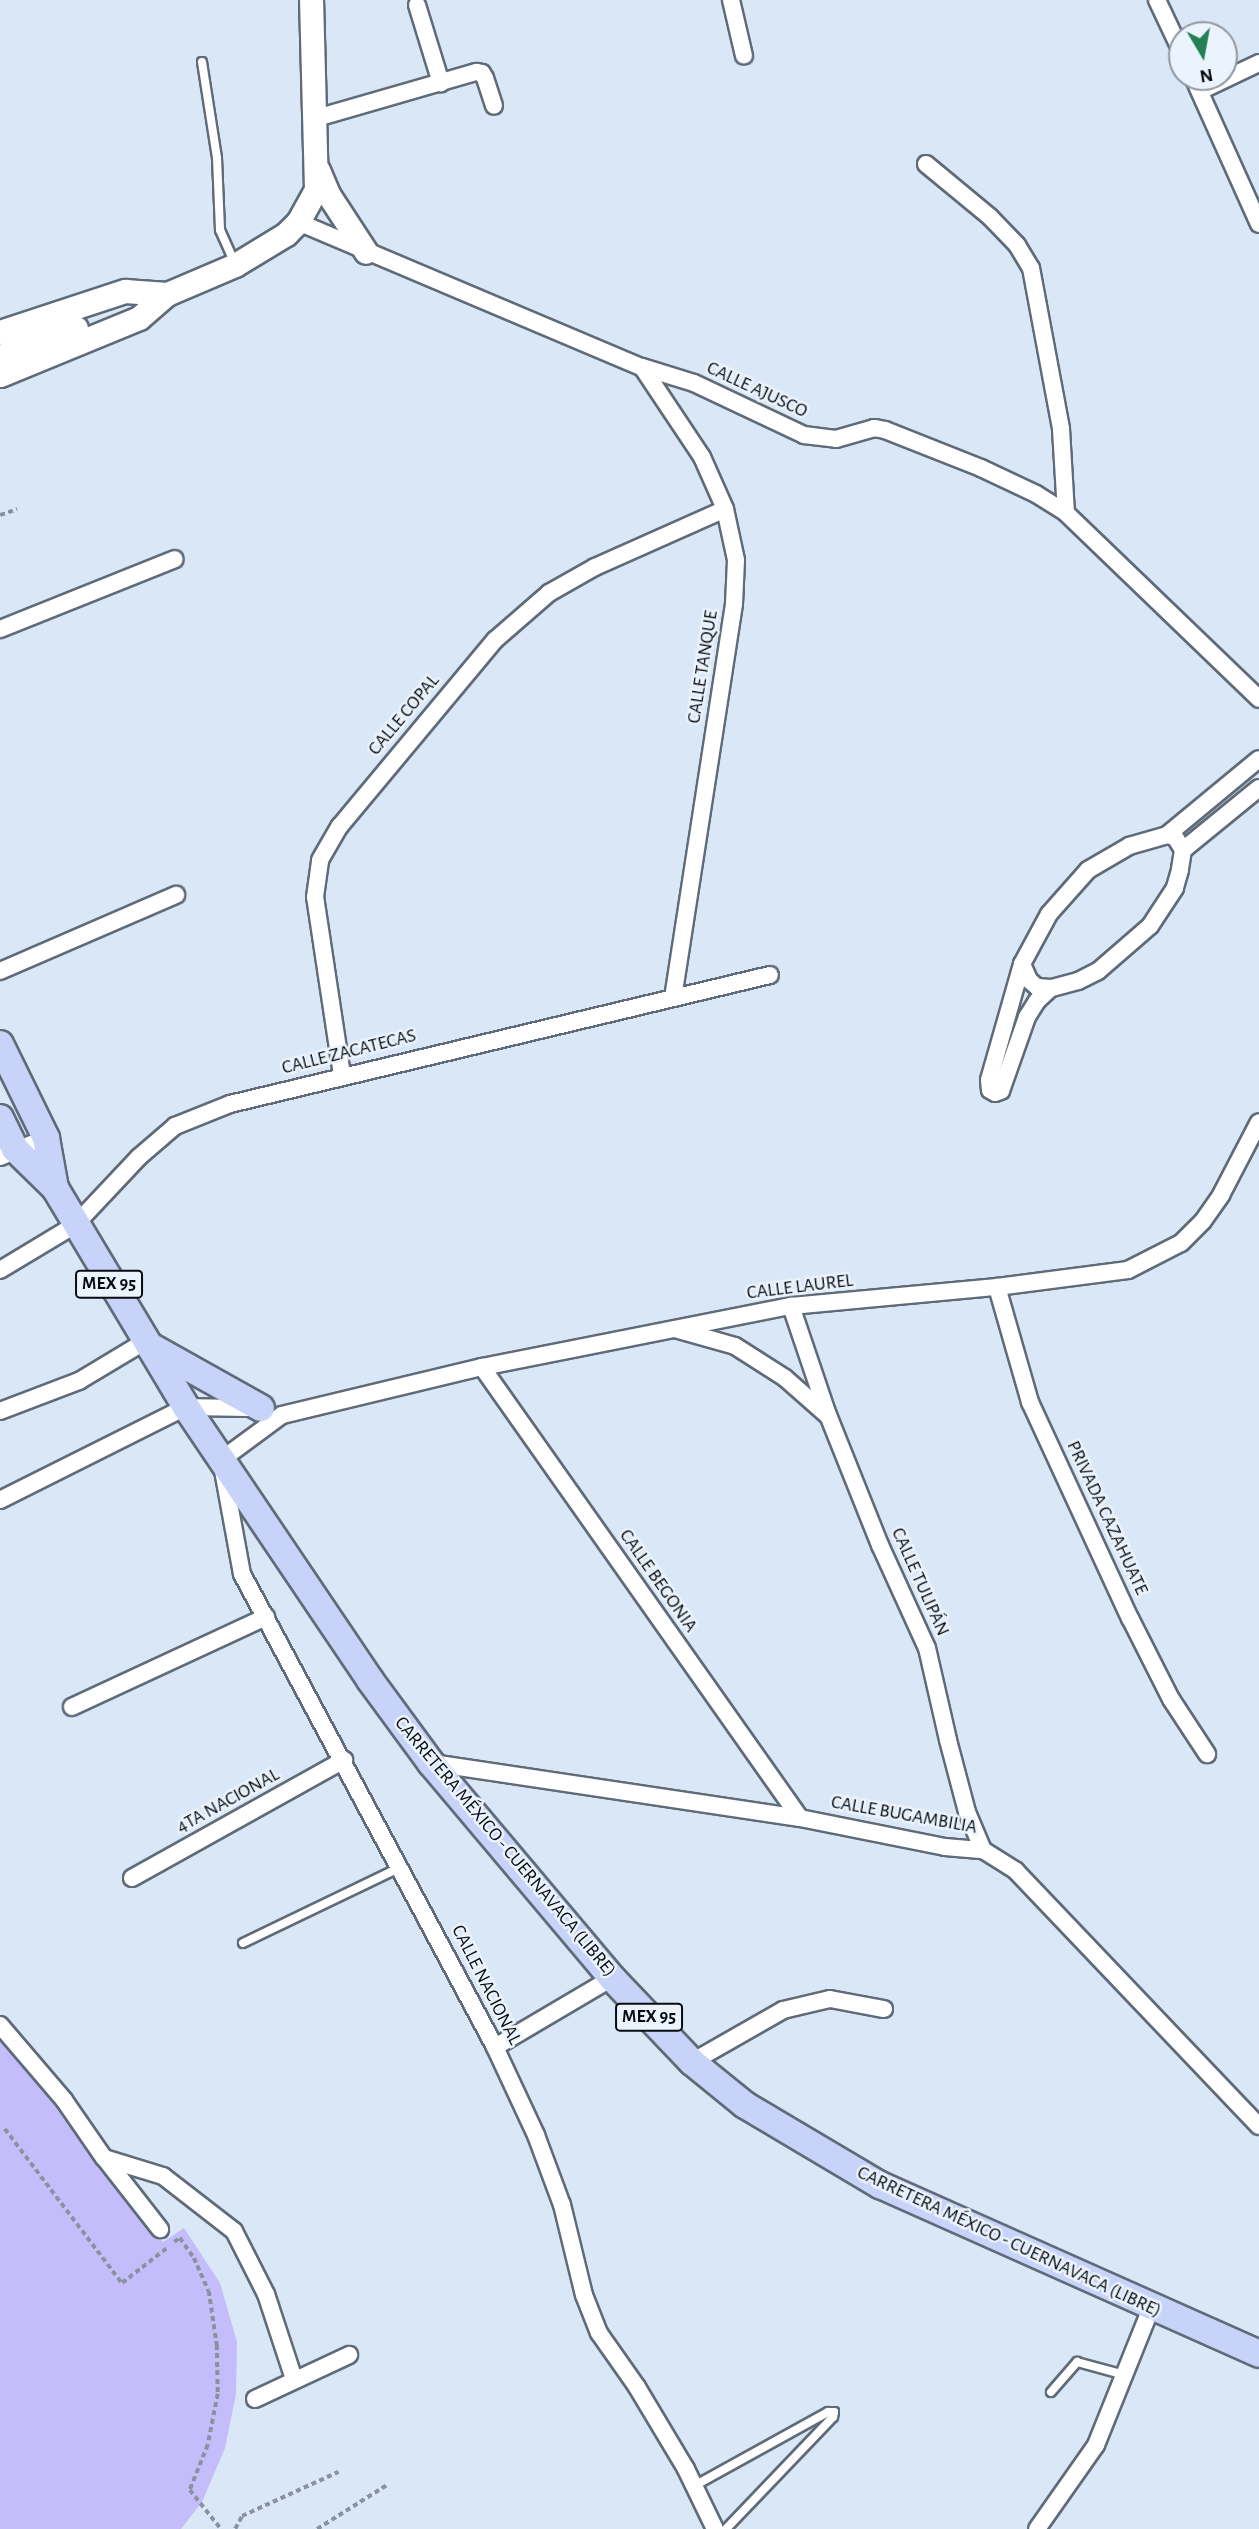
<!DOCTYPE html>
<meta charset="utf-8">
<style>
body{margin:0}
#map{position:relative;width:1259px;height:2529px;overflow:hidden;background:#dae7f6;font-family:"Alegreya Sans",sans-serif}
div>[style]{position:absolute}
.green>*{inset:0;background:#c5bdfb}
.path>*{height:3.5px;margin-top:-1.75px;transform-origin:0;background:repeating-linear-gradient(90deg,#89929d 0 5px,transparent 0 8.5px)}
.roads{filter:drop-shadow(2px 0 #5f6b78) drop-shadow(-2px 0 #5f6b78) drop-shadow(0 2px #5f6b78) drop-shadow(0 -2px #5f6b78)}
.lane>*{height:8px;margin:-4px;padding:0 4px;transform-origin:4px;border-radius:4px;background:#fff}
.street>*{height:16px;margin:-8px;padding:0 8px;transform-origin:8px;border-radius:8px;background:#fff}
.secondary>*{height:23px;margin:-11.5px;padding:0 11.5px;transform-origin:11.5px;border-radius:11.5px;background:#fff}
.primary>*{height:26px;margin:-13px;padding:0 13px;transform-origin:13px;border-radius:13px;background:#c7d3f8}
span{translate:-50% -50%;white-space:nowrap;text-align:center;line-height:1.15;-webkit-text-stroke:5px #ebf3fd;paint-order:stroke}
.shield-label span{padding:2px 5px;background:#ebf3fd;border:2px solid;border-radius:5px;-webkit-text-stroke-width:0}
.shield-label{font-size:18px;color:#090d12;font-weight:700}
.street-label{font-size:19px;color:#090d12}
.north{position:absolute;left:1168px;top:21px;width:70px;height:70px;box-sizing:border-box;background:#ebf3fd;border:2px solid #91979f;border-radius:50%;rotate:170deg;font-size:19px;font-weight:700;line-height:28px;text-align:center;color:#090d12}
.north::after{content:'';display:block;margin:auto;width:24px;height:32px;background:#257f55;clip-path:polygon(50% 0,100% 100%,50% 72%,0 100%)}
</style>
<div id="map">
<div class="green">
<i style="clip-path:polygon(0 2033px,163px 2242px,184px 2228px,220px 2283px,237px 2342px,236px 2394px,225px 2448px,202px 2502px,181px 2529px,0 2529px)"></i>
</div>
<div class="path">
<i style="left:0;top:515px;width:18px;rotate:-19deg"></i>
<i style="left:5px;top:2129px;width:193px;rotate:52.8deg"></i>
<i style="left:122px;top:2283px;width:58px;rotate:-38deg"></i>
<i style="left:174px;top:2242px;width:7px;rotate:-34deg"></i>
<i style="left:180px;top:2238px;width:24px;rotate:55deg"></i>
<i style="left:194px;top:2258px;width:36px;rotate:66deg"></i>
<i style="left:209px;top:2291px;width:55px;rotate:81.6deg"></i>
<i style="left:217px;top:2345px;width:49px;rotate:88.8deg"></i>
<i style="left:218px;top:2394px;width:52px;rotate:101.1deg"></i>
<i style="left:208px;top:2445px;width:48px;rotate:111.8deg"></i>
<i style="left:190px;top:2490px;width:50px;rotate:51.5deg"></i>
<i style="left:235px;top:2529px;width:15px;rotate:-62deg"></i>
<i style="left:242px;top:2516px;width:106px;rotate:-24.6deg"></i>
<i style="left:317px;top:2529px;width:83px;rotate:-32.2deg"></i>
</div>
<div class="roads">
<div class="lane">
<i style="left:202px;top:62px;width:97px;rotate:81.1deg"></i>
<i style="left:217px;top:158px;width:72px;rotate:87.6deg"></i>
<i style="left:220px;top:230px;width:35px;rotate:66deg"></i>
<i style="left:243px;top:1943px;width:175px;rotate:-25.7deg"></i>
<i style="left:1051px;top:2392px;width:40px;rotate:-49deg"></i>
<i style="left:1077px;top:2362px;width:50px;rotate:15.2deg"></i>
<i style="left:694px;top:2486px;width:153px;rotate:-28.9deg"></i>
<i style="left:828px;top:2412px;width:6px"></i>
<i style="left:834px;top:2412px;width:5px;rotate:101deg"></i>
<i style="left:833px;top:2417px;width:155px;rotate:133.7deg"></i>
</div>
<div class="street">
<i style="left:731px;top:0;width:57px;rotate:76.9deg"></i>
<i style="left:1157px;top:0;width:59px;rotate:64.7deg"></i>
<i style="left:417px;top:5px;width:82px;rotate:72.9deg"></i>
<i style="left:1193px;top:77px;width:161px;rotate:65.8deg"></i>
<i style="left:1200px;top:91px;width:65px;rotate:-25.4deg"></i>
<i style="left:313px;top:119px;width:170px;rotate:-16.1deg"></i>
<i style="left:476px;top:72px;width:6px;rotate:9deg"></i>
<i style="left:482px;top:73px;width:6px;rotate:59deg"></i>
<i style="left:485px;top:78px;width:29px;rotate:72deg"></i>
<i style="left:926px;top:164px;width:83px;rotate:39.6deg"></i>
<i style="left:990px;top:217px;width:39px;rotate:46deg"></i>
<i style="left:1017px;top:245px;width:27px;rotate:59deg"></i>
<i style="left:1031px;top:268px;width:164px;rotate:79.4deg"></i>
<i style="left:1061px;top:429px;width:84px;rotate:86.6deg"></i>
<i style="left:298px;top:222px;width:373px;rotate:22.9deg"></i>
<i style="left:642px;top:367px;width:54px;rotate:17.1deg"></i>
<i style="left:694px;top:383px;width:122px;rotate:25.3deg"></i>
<i style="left:804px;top:435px;width:32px;rotate:7deg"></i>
<i style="left:836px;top:439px;width:40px;rotate:-16deg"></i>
<i style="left:874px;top:428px;width:11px;rotate:10deg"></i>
<i style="left:885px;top:430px;width:103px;rotate:21.6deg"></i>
<i style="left:981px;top:468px;width:61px;rotate:25.3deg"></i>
<i style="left:1036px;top:494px;width:36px;rotate:32deg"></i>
<i style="left:1066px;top:513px;width:268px;rotate:43.9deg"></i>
<i style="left:642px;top:367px;width:108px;rotate:56.3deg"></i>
<i style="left:702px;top:457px;width:57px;rotate:66.1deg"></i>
<i style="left:725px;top:509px;width:52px;rotate:77.8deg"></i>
<i style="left:736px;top:560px;width:44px;rotate:92.6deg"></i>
<i style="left:734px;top:604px;width:397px;rotate:98.8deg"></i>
<i style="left:0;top:629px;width:188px;rotate:-21.8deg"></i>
<i style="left:1167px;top:835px;width:8px;rotate:14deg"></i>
<i style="left:1175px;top:837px;width:15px;rotate:58deg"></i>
<i style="left:1183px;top:850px;width:20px;rotate:99deg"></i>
<i style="left:1180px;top:870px;width:19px;rotate:106deg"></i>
<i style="left:1175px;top:888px;width:45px;rotate:123.3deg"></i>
<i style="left:1150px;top:926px;width:69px;rotate:139.1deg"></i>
<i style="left:1098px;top:971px;width:22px;rotate:153deg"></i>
<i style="left:1078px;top:981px;width:28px;rotate:165deg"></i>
<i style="left:1051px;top:988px;width:19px;rotate:137deg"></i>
<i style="left:1037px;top:1001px;width:19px;rotate:122deg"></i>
<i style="left:1027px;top:1017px;width:78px;rotate:109.4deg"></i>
<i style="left:1001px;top:1091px;width:6px;rotate:162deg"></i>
<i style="left:995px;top:1093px;width:6px;rotate:-149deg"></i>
<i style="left:990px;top:1090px;width:10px;rotate:-96deg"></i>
<i style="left:989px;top:1080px;width:121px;rotate:-74.1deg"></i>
<i style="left:1022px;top:964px;width:57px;rotate:-61.6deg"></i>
<i style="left:1049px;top:914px;width:59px;rotate:-48.4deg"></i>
<i style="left:1088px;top:870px;width:48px;rotate:-30.3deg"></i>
<i style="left:1129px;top:846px;width:40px;rotate:-16deg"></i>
<i style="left:1167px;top:835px;width:119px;rotate:-39.6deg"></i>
<i style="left:1183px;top:850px;width:98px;rotate:-39.2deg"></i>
<i style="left:1022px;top:964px;width:17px;rotate:66deg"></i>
<i style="left:1029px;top:980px;width:11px;rotate:41deg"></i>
<i style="left:1037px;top:987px;width:14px;rotate:4deg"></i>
<i style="left:0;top:971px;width:192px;rotate:-23.4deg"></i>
<i style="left:342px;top:1075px;width:180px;rotate:-98.6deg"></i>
<i style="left:315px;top:897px;width:37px;rotate:-82deg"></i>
<i style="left:320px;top:860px;width:39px;rotate:-60deg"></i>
<i style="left:340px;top:826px;width:242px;rotate:-50.2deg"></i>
<i style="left:495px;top:640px;width:72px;rotate:-41deg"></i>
<i style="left:549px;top:593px;width:53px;rotate:-29.5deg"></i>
<i style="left:595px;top:567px;width:142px;rotate:-24deg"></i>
<i style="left:0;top:1157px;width:50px;rotate:-22.4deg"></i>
<i style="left:0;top:1270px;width:87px;rotate:-31deg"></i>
<i style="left:75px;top:1225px;width:93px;rotate:-46.7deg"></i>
<i style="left:139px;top:1157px;width:48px;rotate:-40.7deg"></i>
<i style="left:175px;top:1126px;width:59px;rotate:-21.8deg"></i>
<i style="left:230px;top:1104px;width:555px;rotate:-13.44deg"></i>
<i style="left:997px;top:1287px;width:120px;rotate:74deg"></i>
<i style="left:1030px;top:1402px;width:238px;rotate:65.2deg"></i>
<i style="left:1130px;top:1618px;width:91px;rotate:63.2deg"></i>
<i style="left:1171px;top:1699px;width:66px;rotate:56.8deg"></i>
<i style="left:791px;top:1306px;width:115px;rotate:71.3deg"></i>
<i style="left:828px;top:1415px;width:140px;rotate:68.2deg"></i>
<i style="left:880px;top:1545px;width:113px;rotate:65.5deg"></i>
<i style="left:927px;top:1648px;width:94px;rotate:77.1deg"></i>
<i style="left:948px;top:1740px;width:74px;rotate:75.2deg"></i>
<i style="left:967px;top:1812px;width:41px;rotate:67.2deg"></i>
<i style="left:675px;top:1329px;width:62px;rotate:15.8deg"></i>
<i style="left:735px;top:1346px;width:59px;rotate:32.6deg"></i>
<i style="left:785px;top:1378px;width:56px;rotate:41.4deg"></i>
<i style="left:482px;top:1367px;width:552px;rotate:54.81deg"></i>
<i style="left:0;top:1411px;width:85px;rotate:-20.8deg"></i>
<i style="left:79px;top:1381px;width:76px;rotate:-31deg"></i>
<i style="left:0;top:1500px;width:208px;rotate:-26.6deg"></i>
<i style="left:186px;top:1407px;width:67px;rotate:0.9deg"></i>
<i style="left:72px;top:1707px;width:214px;rotate:-24.9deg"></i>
<i style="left:432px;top:1763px;width:372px;rotate:8.5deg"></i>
<i style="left:800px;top:1818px;width:148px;rotate:11.3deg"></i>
<i style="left:945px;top:1847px;width:38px;rotate:5deg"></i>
<i style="left:983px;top:1850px;width:39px;rotate:32deg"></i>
<i style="left:1016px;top:1871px;width:352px;rotate:46.4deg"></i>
<i style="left:132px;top:1878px;width:243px;rotate:-29.1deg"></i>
<i style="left:0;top:2025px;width:99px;rotate:49.5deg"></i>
<i style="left:64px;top:2100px;width:70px;rotate:55.4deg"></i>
<i style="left:104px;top:2158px;width:62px;rotate:17deg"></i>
<i style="left:163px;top:2176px;width:90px;rotate:37.8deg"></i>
<i style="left:234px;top:2231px;width:71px;rotate:63.1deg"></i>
<i style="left:266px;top:2294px;width:89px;rotate:71.8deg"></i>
<i style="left:495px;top:2047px;width:136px;rotate:-30.5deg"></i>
<i style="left:692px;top:2062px;width:105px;rotate:-29.7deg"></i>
<i style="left:783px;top:2010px;width:48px;rotate:-13.2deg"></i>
<i style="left:830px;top:1999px;width:55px;rotate:10.5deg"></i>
<i style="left:106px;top:2160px;width:88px;rotate:52deg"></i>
<i style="left:255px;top:2399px;width:104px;rotate:-25.1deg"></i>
<i style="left:715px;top:2529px;width:67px;rotate:-115.8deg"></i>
<i style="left:686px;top:2469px;width:96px;rotate:-120.9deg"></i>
<i style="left:637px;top:2387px;width:66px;rotate:-125.1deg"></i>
<i style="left:599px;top:2333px;width:41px;rotate:-111.5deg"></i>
<i style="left:584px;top:2295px;width:93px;rotate:-103.7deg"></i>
<i style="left:562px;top:2205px;width:75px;rotate:-110.4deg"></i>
<i style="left:536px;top:2135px;width:97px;rotate:-115deg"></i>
<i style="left:495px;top:2047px;width:536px;rotate:-118.14deg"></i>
<i style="left:242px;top:1574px;width:116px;rotate:-100.4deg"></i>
<i style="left:221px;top:1460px;width:76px;rotate:-36.4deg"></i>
<i style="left:282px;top:1415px;width:206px;rotate:-13.5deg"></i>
<i style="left:482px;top:1367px;width:315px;rotate:-11.2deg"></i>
<i style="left:791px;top:1306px;width:207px;rotate:-5.3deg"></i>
<i style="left:997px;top:1287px;width:132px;rotate:-7.4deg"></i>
<i style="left:1128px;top:1270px;width:59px;rotate:-27deg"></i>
<i style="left:1181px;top:1243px;width:31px;rotate:-45deg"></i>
<i style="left:1203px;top:1221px;width:32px;rotate:-55deg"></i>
<i style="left:1221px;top:1195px;width:82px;rotate:-62.5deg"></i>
<i style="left:1037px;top:2529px;width:103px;rotate:-54.9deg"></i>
<i style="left:1096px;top:2445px;width:148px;rotate:-68.1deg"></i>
</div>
<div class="secondary">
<i style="left:318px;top:170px;width:26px;rotate:67deg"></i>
<i style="left:328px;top:194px;width:69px;rotate:56.8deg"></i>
<i style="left:0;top:332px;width:132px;rotate:-18.2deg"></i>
<i style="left:125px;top:291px;width:42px;rotate:4.1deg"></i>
<i style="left:0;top:356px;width:81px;rotate:-20.2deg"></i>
<i style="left:0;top:375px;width:150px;rotate:-22.3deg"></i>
<i style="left:139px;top:318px;width:37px;rotate:-41deg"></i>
<i style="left:167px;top:294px;width:74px;rotate:-23.1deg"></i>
<i style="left:235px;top:265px;width:60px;rotate:-31.3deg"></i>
<i style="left:286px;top:234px;width:17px;rotate:-45deg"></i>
<i style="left:298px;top:222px;width:38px;rotate:-61deg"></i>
<i style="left:316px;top:189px;width:189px;rotate:-91.5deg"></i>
</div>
<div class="primary">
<i style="left:0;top:1044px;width:105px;rotate:63.9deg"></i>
<i style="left:46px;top:1138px;width:51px;rotate:79.8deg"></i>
<i style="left:0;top:1118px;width:34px;rotate:64deg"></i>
<i style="left:15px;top:1149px;width:56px;rotate:44.3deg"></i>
<i style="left:55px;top:1188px;width:255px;rotate:59.1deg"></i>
<i style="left:186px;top:1407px;width:329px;rotate:56deg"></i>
<i style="left:370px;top:1680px;width:103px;rotate:53.7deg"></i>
<i style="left:431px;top:1763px;width:281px;rotate:49.9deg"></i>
<i style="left:612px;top:1978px;width:116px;rotate:46.4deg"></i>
<i style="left:692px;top:2062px;width:68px;rotate:39.1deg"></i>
<i style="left:745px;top:2105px;width:157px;rotate:30.7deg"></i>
<i style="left:880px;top:2185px;width:415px;rotate:24deg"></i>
<i style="left:150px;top:1346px;width:127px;rotate:29.2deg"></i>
</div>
</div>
<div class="shield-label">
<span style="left:109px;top:1284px">MEX 95</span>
<span style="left:649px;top:2017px">MEX 95</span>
</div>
<div class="street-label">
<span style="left:757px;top:390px;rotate:25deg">CALLE AJUSCO</span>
<span style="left:703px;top:667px;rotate:-81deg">CALLE TANQUE</span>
<span style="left:404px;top:715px;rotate:-50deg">CALLE COPAL</span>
<span style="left:349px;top:1052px;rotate:-14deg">CALLE ZACATECAS</span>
<span style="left:800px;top:1287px;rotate:-7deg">CALLE LAUREL</span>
<span style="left:1107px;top:1518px;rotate:65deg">PRIVADA CAZAHUATE</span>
<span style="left:658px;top:1581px;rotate:55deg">CALLE BEGONIA</span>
<span style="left:920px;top:1582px;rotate:66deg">CALLE TULIPÁN</span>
<span style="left:228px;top:1801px;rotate:-29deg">4TA NACIONAL</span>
<span style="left:904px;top:1815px;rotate:10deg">CALLE BUGAMBILIA</span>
<span style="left:505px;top:1847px;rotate:50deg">CARRETERA MÉXICO - CUERNAVACA (LIBRE)</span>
<span style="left:486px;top:1985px;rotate:63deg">CALLE NACIONAL</span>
<span style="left:1009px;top:2242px;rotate:25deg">CARRETERA MÉXICO - CUERNAVACA (LIBRE)</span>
</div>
<div class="north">N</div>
</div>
